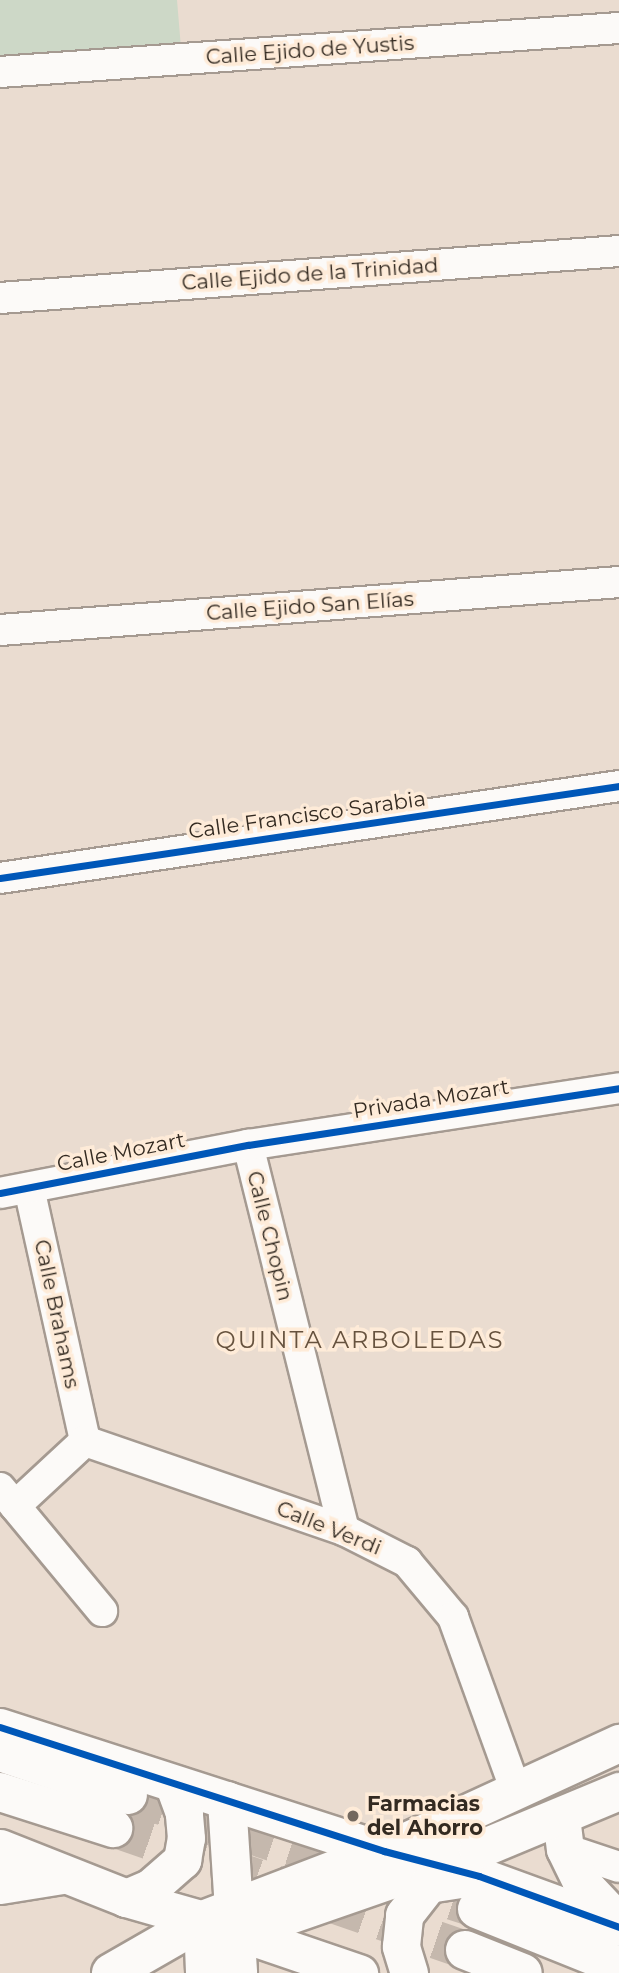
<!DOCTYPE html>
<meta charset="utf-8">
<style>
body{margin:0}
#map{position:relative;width:619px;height:1973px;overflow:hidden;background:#eadcd0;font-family:Montserrat,sans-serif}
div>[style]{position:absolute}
.green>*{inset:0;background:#cdd8c7}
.trunk-tunnel>*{height:38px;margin-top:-19px;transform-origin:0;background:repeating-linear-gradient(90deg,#c5b8ad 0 38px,transparent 0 57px)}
.roads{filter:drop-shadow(2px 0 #a59a91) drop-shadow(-2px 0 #a59a91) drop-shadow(0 2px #a59a91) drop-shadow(0 -2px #a59a91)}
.minor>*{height:30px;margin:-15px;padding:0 15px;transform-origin:15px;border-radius:15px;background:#fcfaf8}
.tertiary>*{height:37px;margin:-18.5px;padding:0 18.5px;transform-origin:18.5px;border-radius:18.5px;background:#fcfaf8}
.primary>*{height:38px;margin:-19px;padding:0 19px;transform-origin:19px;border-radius:19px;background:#fcfaf8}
.trunk>*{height:38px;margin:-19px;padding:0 19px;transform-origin:19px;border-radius:19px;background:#fcfaf8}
.cycleway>*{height:7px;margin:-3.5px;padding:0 3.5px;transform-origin:3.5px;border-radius:3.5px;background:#0057b8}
.dots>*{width:19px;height:19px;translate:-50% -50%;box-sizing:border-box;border:4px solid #feebd8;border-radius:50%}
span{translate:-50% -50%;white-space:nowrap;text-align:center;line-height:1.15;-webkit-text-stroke:7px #feebd8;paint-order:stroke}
.street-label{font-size:21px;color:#332a21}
.poi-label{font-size:21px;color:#332a21;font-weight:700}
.left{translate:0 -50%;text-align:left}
.quarter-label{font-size:24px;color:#66523e;letter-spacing:2px}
</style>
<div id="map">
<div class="green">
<i style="clip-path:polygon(0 0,177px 0,182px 60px,0 73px)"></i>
</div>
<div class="trunk-tunnel">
<i style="left:128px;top:1795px;width:367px;rotate:18.1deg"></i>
<i style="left:113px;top:1828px;width:373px;rotate:19.1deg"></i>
</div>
<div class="roads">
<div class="minor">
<i style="left:0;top:72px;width:621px;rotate:-4.07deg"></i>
<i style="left:0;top:298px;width:621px;rotate:-4.34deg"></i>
<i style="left:0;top:630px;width:621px;rotate:-4.43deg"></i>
<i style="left:0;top:878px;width:626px;rotate:-8.45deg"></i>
<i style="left:248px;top:1145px;width:397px;rotate:76deg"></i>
<i style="left:29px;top:1188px;width:259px;rotate:77.5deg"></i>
<i style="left:0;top:1193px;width:253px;rotate:-11deg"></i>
<i style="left:248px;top:1145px;width:375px;rotate:-8.7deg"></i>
<i style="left:85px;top:1441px;width:274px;rotate:19deg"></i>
<i style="left:344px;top:1530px;width:71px;rotate:26.9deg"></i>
<i style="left:407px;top:1562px;width:72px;rotate:50.1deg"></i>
<i style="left:453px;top:1617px;width:185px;rotate:70.1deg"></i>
<i style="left:0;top:1488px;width:160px;rotate:50.3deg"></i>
<i style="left:15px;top:1506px;width:96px;rotate:-42.9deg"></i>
<i style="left:565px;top:1849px;width:57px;rotate:18.4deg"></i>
</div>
<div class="tertiary">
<i style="left:0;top:1727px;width:404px;rotate:17.9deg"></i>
<i style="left:384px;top:1851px;width:98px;rotate:14.7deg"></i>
<i style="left:479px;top:1876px;width:149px;rotate:20deg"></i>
<i style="left:561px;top:1817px;width:32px;rotate:83deg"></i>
<i style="left:565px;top:1849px;width:37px;rotate:64deg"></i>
<i style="left:581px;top:1882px;width:55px;rotate:46.5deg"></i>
<i style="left:0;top:1848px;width:136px;rotate:21.6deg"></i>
<i style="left:126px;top:1898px;width:80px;rotate:15.9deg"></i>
<i style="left:203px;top:1920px;width:165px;rotate:18.8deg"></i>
<i style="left:384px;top:1851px;width:259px;rotate:-24.7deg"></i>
<i style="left:0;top:1885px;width:63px;rotate:-9.2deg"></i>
<i style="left:126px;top:1898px;width:26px;rotate:-23deg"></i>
<i style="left:150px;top:1888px;width:43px;rotate:-41.2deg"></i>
<i style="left:182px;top:1860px;width:22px;rotate:-80deg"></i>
<i style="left:186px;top:1838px;width:25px;rotate:-95deg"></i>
<i style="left:184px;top:1813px;width:30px;rotate:-110deg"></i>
<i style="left:237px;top:1933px;width:254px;rotate:-19.1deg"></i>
<i style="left:477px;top:1850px;width:154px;rotate:-22.6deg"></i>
<i style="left:409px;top:1973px;width:28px;rotate:-107deg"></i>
<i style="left:401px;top:1946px;width:31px;rotate:-84deg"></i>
<i style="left:404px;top:1915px;width:39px;rotate:-52deg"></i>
<i style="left:428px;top:1884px;width:36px;rotate:-9deg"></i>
</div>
<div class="primary">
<i style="left:227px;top:1801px;width:172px;rotate:86.3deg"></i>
<i style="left:203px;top:1920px;width:53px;rotate:87.8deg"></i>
<i style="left:111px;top:1973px;width:106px;rotate:-29.9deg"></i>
<i style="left:203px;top:1920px;width:194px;rotate:-20.9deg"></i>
</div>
<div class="trunk">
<i style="left:0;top:1752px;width:135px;rotate:18.6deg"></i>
<i style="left:0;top:1792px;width:119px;rotate:17.7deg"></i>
<i style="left:477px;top:1909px;width:153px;rotate:21.9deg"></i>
<i style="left:465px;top:1950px;width:62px;rotate:21.6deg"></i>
</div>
</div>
<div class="cycleway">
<i style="left:0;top:878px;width:626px;rotate:-8.45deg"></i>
<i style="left:0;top:1193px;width:253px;rotate:-11deg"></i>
<i style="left:248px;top:1145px;width:375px;rotate:-8.7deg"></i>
<i style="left:0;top:1727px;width:404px;rotate:17.9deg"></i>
<i style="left:384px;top:1851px;width:98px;rotate:14.7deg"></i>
<i style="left:479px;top:1876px;width:149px;rotate:20deg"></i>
</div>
<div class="dots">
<i style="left:353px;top:1816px;background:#73685e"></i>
</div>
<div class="street-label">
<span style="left:310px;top:50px;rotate:-4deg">Calle Ejido de Yustis</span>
<span style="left:310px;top:274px;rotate:-4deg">Calle Ejido de la Trinidad</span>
<span style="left:310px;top:606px;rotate:-4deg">Calle Ejido San Elías</span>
<span style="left:307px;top:815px;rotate:-8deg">Calle Francisco Sarabia</span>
<span style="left:431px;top:1099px;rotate:-9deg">Privada Mozart</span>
<span style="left:121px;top:1152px;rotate:-11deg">Calle Mozart</span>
<span style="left:270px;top:1236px;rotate:76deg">Calle Chopin</span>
<span style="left:57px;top:1314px;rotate:78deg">Calle Brahams</span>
<span style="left:329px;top:1528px;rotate:22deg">Calle Verdi</span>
</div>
<div class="poi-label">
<span class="left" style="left:367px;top:1816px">Farmacias<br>del Ahorro</span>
</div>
<div class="quarter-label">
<span style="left:360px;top:1340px">QUINTA ARBOLEDAS</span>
</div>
</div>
